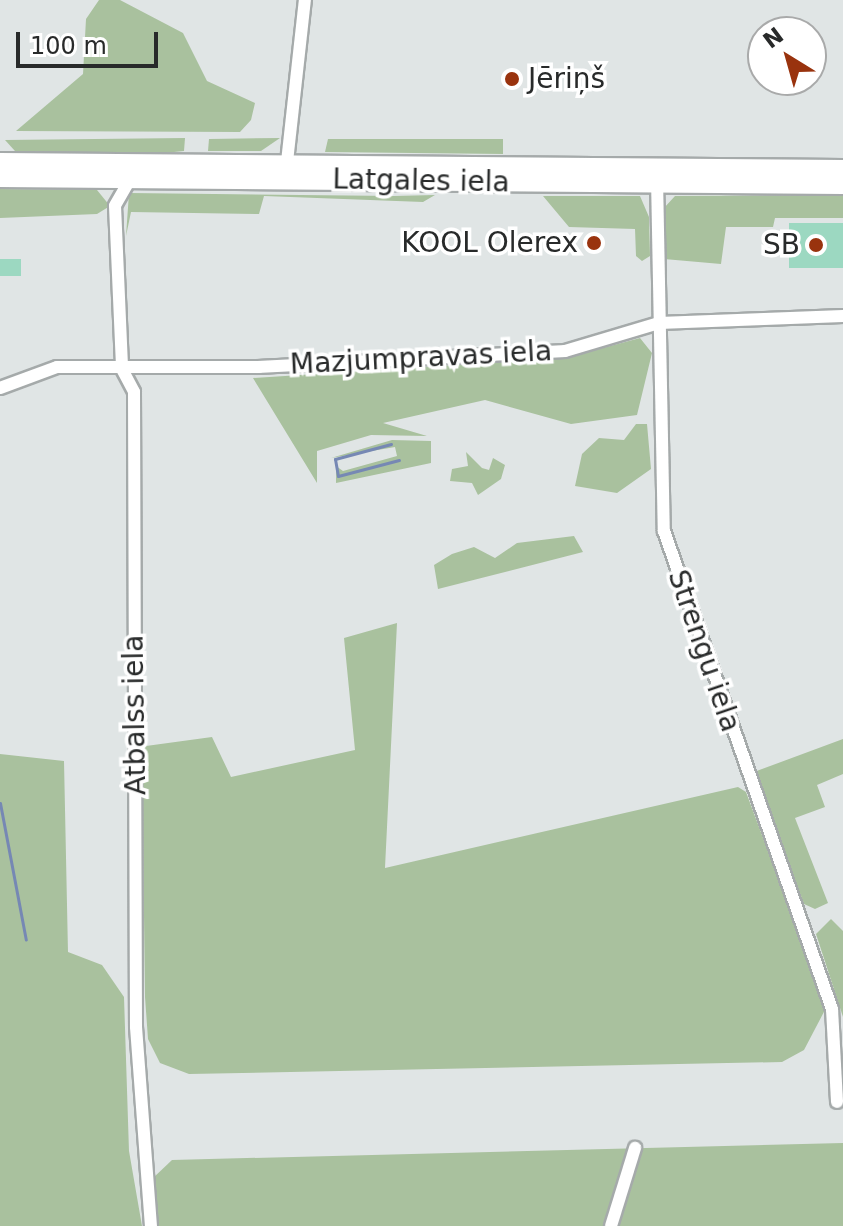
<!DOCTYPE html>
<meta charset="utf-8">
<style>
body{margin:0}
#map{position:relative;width:843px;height:1226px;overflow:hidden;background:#e0e5e5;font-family:"DejaVu Sans",sans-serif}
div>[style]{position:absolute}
.green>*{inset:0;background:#a9c19e}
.stream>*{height:3px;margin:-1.5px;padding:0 1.5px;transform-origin:1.5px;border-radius:1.5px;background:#7688b4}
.building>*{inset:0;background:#9cd8c1;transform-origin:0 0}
.roads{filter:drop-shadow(2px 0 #a5aaaa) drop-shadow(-2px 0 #a5aaaa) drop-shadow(0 2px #a5aaaa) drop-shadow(0 -2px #a5aaaa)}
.minor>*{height:12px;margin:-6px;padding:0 6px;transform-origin:6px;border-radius:6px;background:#fff}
.highway>*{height:18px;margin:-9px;padding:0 9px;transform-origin:9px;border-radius:9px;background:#fff}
.dots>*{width:22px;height:22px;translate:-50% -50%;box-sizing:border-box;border:4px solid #fff;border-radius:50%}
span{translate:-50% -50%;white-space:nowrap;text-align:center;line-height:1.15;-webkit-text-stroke:7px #fff;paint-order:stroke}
.poi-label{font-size:28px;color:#282a2a}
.left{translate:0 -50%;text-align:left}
.right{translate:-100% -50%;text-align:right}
.street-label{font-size:28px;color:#282a2a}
.north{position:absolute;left:747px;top:16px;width:80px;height:80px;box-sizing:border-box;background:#fff;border:2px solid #a9aaaa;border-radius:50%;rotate:323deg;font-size:22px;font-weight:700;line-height:32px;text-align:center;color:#282a2a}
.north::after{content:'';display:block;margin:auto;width:28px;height:36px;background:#99330e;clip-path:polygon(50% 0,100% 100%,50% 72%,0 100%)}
.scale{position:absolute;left:16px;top:32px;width:142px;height:36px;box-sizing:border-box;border:4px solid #282a2a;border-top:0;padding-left:10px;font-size:24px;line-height:28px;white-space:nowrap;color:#282a2a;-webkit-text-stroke:6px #fff;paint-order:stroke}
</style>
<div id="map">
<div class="green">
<i style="clip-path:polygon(99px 0,120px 0,183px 33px,207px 81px,255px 103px,251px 120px,240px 132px,16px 131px,83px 74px,86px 19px)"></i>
<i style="clip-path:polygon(185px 138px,184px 151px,144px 155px,15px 151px,5px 140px)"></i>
<i style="clip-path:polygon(280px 138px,261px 151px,208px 151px,209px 139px)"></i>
<i style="clip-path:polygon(328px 139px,503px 139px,503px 154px,325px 152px)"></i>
<i style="clip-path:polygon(0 189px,97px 190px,110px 206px,97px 214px,0 218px)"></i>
<i style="clip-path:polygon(129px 193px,394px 196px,435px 195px,423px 202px,264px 196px,259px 214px,131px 212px,126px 236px)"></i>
<i style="clip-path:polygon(843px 195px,843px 218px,775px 218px,773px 227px,726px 227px,721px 264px,664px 259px,664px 208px,675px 196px)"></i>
<i style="clip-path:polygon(543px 196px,640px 196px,649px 217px,650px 256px,642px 261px,636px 256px,635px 229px,569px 227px)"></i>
<i style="clip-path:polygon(640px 338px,652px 353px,637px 415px,571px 424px,485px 400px,383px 423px,427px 436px,371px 435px,317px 451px,317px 483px,253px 378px,566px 358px)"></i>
<i style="clip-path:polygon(636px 424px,647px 424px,651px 469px,617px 493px,575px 486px,582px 454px,599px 438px,624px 440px)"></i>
<i style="clip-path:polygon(392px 440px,431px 441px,431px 463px,336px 483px,336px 466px,343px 471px,397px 456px,395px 447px,331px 458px)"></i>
<i style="clip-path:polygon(466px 452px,482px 468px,489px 470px,493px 458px,505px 465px,501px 479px,478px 495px,472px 483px,450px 481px,452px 469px,468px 466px)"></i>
<i style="clip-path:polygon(574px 536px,583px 552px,438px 589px,434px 565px,452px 554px,474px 547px,495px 558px,517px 543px)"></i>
<i style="clip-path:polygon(397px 623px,385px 868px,738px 787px,746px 792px,826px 1008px,804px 1050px,782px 1062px,189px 1074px,160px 1063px,148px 1039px,145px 997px,142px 753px,146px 746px,212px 737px,231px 777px,355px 750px,344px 638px)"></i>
<i style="clip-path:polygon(843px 739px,843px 774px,817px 785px,825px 807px,795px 818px,828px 903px,815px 909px,804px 904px,754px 772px)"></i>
<i style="clip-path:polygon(0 754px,64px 761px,68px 952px,102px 965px,124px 997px,129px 1151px,142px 1226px,0 1226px)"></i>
<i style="clip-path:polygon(831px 919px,843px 931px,843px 1017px,816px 934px)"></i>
<i style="clip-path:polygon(843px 1143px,843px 1226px,157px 1226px,152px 1179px,172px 1160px)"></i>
</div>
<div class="stream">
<i style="left:391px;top:444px;width:58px;rotate:165deg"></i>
<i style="left:335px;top:459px;width:17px;rotate:80deg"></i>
<i style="left:338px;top:476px;width:63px;rotate:-14.7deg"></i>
<i style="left:0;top:803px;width:139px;rotate:79.3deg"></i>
</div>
<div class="building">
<i style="left:789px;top:223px;width:54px;height:45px"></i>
<i style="left:0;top:259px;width:21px;height:17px"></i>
</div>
<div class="roads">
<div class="minor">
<i style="left:286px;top:171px;width:172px;rotate:-83.7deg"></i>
<i style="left:132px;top:176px;width:34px;rotate:120deg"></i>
<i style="left:115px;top:206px;width:163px;rotate:87.5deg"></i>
<i style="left:122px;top:369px;width:26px;rotate:62deg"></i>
<i style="left:134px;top:392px;width:635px;rotate:89.82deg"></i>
<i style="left:136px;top:1027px;width:200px;rotate:85.7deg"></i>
<i style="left:657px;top:178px;width:353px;rotate:88.9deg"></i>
<i style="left:664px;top:531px;width:507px;rotate:70.64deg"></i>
<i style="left:832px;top:1009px;width:93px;rotate:86.9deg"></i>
<i style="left:0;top:388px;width:61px;rotate:-20.2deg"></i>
<i style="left:57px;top:367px;width:202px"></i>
<i style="left:259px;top:367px;width:306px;rotate:-3deg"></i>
<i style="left:565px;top:351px;width:98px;rotate:-16.6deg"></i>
<i style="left:659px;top:323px;width:184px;rotate:-2.2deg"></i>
<i style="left:611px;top:1226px;width:82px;rotate:-72.9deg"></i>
</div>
<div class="highway">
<i style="left:0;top:162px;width:843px;rotate:0.48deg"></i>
<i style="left:0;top:178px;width:843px;rotate:0.48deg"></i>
</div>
</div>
<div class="dots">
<i style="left:512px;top:79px;background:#99330e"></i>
<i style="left:594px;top:243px;background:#99330e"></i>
<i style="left:816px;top:245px;background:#99330e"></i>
</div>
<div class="poi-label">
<span class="left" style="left:528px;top:79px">Jēriņš</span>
<span class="right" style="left:578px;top:243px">KOOL Olerex</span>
<span class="right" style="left:800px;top:245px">SB</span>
</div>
<div class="street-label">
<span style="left:421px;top:181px;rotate:1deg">Latgales iela</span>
<span style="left:421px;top:358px;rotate:-3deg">Mazjumpravas iela</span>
<span style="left:704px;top:651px;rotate:71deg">Strengu iela</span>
<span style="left:135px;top:715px;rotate:-91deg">Atbalss iela</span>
</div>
<div class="north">N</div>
<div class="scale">100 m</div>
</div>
